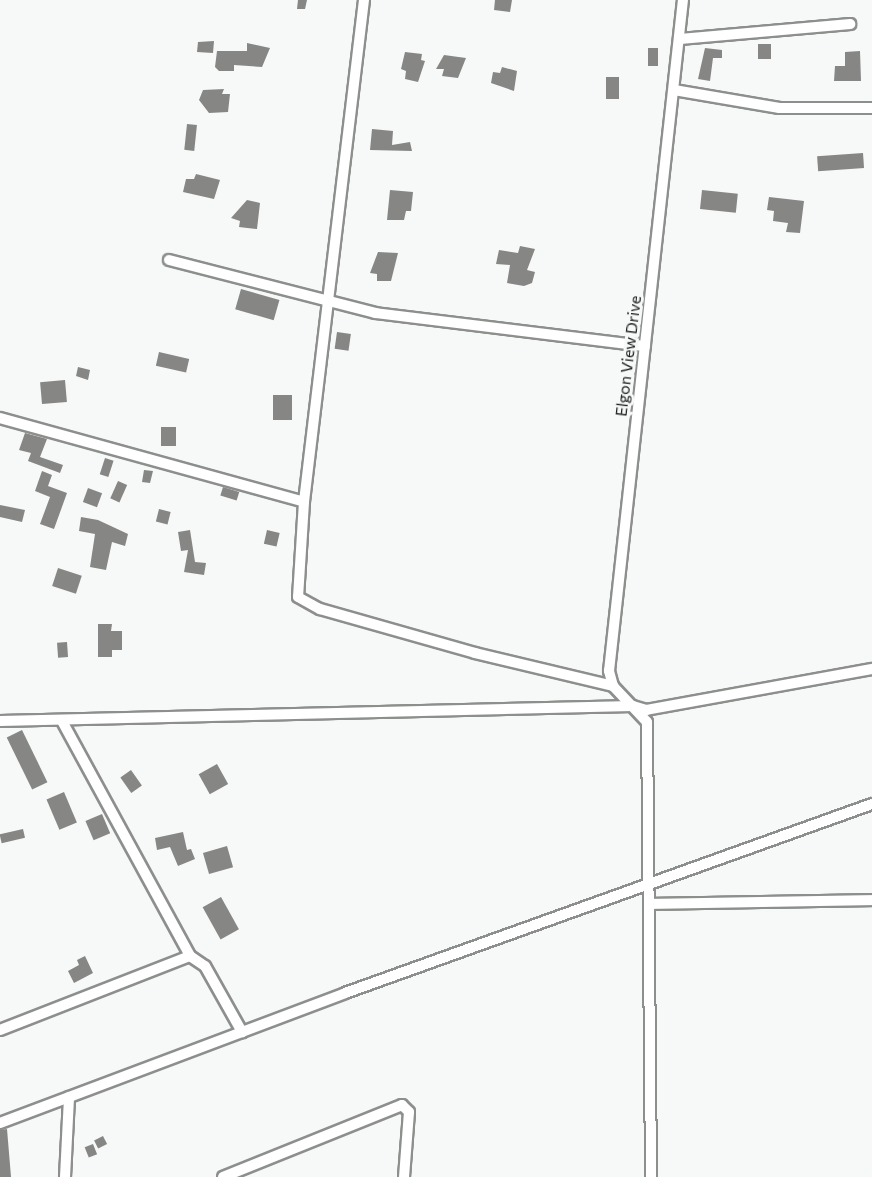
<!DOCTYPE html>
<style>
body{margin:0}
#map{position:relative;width:872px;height:1177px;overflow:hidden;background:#f6f9f7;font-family:Commissioner,sans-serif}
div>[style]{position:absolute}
.building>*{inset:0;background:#868684;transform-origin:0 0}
.roads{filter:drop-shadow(2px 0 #8d8f8d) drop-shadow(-2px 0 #8d8f8d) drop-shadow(0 2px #8d8f8d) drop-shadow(0 -2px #8d8f8d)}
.street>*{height:10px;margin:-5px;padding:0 5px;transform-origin:5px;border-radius:5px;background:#fff}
span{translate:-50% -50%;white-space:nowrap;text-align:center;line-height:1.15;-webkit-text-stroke:6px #f6f9f7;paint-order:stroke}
.street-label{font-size:16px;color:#1b1c1b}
</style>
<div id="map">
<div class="building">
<i style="clip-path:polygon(298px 0,307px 0,305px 9px,297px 9px)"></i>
<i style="clip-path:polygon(495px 0,512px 0,510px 12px,494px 10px)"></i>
<i style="clip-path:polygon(214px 41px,213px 53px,197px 52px,198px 42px)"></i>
<i style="clip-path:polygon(247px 43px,270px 48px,262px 67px,234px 65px,234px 71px,219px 71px,215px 67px,217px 51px,247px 51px)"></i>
<i style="left:771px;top:44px;width:15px;height:13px;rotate:90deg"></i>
<i style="left:648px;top:48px;width:10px;height:18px"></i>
<i style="clip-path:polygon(705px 48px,722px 50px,722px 58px,713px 58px,710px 81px,698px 79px)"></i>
<i style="clip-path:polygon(860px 51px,861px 81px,834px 81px,835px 66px,845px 66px,845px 52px)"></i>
<i style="clip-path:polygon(405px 52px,422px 54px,421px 60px,425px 61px,418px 82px,405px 79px,406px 71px,401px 69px)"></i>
<i style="clip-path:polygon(444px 55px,466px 58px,458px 78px,442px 76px,444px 69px,436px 69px)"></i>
<i style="clip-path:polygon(502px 67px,517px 71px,514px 91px,491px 83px,493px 72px,500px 73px)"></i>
<i style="left:606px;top:77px;width:13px;height:22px"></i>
<i style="clip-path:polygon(224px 89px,222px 94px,230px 94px,228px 112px,209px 113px,199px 100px,203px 90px)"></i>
<i style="left:187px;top:124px;width:10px;height:26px;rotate:6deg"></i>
<i style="clip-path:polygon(372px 129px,393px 131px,392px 145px,410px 142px,412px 151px,370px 150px)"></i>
<i style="left:863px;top:153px;width:15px;height:46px;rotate:86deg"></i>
<i style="clip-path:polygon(196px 174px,220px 180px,214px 199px,183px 192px,186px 179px,194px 179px)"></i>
<i style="clip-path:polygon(390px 190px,413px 192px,411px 211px,406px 211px,404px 220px,387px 220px)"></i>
<i style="left:702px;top:190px;width:36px;height:19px;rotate:6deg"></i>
<i style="clip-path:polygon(769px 197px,804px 201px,800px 233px,786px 232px,788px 223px,773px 221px,774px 211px,767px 210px)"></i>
<i style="clip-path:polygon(247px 200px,260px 203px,257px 229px,239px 227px,240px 221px,231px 218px)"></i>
<i style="clip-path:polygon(520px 246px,535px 249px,527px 270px,535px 272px,532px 283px,524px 286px,507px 283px,510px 265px,496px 264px,499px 250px,518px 253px)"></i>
<i style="clip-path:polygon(378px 252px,398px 253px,391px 281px,377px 281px,377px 274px,370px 273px)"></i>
<i style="left:241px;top:289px;width:40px;height:21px;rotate:16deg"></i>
<i style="left:337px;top:332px;width:14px;height:17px;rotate:8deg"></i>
<i style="left:159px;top:352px;width:31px;height:14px;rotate:13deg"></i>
<i style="clip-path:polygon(78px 367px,90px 370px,88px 380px,76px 376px)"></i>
<i style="left:65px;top:380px;width:22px;height:25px;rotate:85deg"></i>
<i style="left:273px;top:395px;width:19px;height:25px"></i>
<i style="left:161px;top:427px;width:15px;height:19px"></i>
<i style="clip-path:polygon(25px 433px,47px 439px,40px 457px,63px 465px,60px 473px,28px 461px,31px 453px,19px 450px)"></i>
<i style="left:105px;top:458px;width:9px;height:17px;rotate:18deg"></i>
<i style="clip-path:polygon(144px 470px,153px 471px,150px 483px,142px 482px)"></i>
<i style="clip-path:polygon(42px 471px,52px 475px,48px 486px,67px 493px,54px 529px,40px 524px,50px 497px,35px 491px)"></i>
<i style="left:118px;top:481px;width:10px;height:19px;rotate:24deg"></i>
<i style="left:223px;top:487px;width:17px;height:9px;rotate:17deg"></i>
<i style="left:88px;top:488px;width:15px;height:15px;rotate:20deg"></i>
<i style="clip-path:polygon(0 505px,25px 510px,22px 522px,0 517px)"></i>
<i style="left:159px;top:509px;width:12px;height:13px;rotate:14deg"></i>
<i style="clip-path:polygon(81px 517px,98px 520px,128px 534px,125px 546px,112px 542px,106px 570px,90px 567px,95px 534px,79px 531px)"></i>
<i style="clip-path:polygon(190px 530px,195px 562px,206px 563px,204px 575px,184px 572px,188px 550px,181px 551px,178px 532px)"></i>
<i style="left:267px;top:530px;width:13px;height:14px;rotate:13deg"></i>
<i style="left:58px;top:568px;width:25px;height:19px;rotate:18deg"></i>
<i style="clip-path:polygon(98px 624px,112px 624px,111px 631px,122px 631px,122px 650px,112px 650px,112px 657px,98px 657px)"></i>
<i style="left:67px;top:642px;width:15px;height:10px;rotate:86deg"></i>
<i style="left:22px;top:730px;width:58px;height:17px;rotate:64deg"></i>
<i style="left:217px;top:764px;width:23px;height:21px;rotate:61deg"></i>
<i style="left:131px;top:770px;width:19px;height:13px;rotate:55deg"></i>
<i style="left:64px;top:792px;width:33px;height:19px;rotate:67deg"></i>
<i style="left:102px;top:814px;width:21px;height:18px;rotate:67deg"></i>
<i style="left:23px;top:829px;width:9px;height:24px;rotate:77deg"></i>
<i style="clip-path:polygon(183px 832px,187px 850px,191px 849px,195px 859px,178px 866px,170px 847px,157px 850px,155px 838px)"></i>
<i style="left:227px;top:846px;width:22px;height:25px;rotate:74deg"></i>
<i style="left:221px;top:897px;width:37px;height:21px;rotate:61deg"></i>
<i style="clip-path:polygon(85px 956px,93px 973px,74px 983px,68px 971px,79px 965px,77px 960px)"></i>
<i style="clip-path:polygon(7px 1129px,11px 1177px,0 1177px,0 1130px)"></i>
<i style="left:103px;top:1136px;width:9px;height:10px;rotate:63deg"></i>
<i style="left:93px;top:1144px;width:11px;height:9px;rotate:68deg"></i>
</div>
<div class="roads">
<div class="street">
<i style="left:364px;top:0;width:506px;rotate:96.82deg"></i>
<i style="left:304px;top:502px;width:95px;rotate:93.6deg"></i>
<i style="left:298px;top:597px;width:25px;rotate:29deg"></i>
<i style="left:320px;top:609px;width:161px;rotate:15.8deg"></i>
<i style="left:475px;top:653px;width:142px;rotate:13.4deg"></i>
<i style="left:680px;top:39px;width:171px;rotate:-5deg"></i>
<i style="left:674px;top:90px;width:107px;rotate:9.7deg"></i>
<i style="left:779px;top:108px;width:93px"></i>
<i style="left:169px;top:260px;width:213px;rotate:14.4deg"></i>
<i style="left:375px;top:313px;width:272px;rotate:7deg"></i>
<i style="left:0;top:418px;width:315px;rotate:15.4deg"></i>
<i style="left:0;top:721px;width:633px;rotate:-1.36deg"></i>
<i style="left:633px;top:706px;width:14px;rotate:17deg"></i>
<i style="left:646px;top:710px;width:230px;rotate:-10.3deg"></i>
<i style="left:62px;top:721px;width:268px;rotate:61.4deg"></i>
<i style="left:651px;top:904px;width:221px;rotate:-1deg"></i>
<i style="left:0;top:1030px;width:204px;rotate:-21.3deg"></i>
<i style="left:190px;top:956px;width:18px;rotate:34deg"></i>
<i style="left:205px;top:966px;width:76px;rotate:60.7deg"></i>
<i style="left:0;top:1123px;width:369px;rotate:-20.6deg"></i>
<i style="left:345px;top:993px;width:560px;rotate:-19.73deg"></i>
<i style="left:65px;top:1177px;width:80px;rotate:-87.1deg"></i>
<i style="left:223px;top:1177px;width:193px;rotate:-21.9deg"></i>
<i style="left:402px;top:1105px;width:10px;rotate:45deg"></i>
<i style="left:409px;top:1112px;width:65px;rotate:94.4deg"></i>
<i style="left:651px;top:1177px;width:455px;rotate:-90.5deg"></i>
<i style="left:647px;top:722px;width:50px;rotate:-133.4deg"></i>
<i style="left:613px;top:686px;width:16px;rotate:-105deg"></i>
<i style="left:609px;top:671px;width:675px;rotate:-83.71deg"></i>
</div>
</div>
<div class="street-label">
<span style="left:628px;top:356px;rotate:-83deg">Elgon View Drive</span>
</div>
</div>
